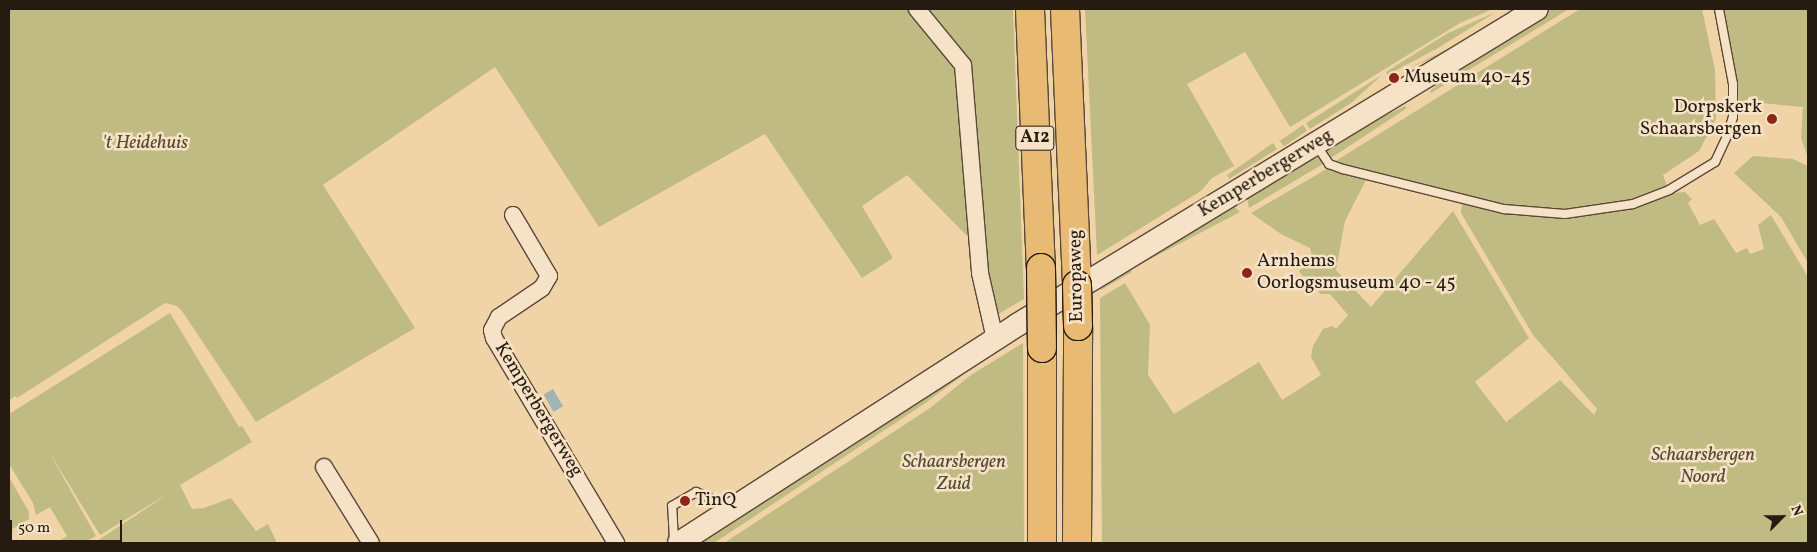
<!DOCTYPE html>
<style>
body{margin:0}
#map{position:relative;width:1817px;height:552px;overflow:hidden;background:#f1d3a8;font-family:Vollkorn,serif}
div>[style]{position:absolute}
.green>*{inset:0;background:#c0bb83;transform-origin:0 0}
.water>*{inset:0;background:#a1b4b5;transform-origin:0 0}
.roads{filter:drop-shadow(1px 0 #584937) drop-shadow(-1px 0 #584937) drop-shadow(0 1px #584937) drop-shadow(0 -1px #584937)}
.service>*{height:8px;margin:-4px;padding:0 4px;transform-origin:4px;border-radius:4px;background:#f6e2c6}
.minor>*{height:16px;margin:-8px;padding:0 8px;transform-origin:8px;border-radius:8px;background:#f6e2c6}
.secondary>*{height:22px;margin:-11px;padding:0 11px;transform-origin:11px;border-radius:11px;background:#f6e2c6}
.motorway>*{height:28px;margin:-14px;padding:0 14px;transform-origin:14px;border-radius:14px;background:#e8ba74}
.bridges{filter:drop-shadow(1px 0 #251b11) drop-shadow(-1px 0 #251b11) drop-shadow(0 1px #251b11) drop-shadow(0 -1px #251b11)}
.motorway-bridge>*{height:28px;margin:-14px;padding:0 14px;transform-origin:14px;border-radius:14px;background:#e8ba74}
.dots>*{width:14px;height:14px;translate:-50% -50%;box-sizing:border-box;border:2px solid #f6e2c6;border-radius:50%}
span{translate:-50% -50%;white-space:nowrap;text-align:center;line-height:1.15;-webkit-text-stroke:5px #f6e2c6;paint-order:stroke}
.shield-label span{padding:1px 4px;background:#f6e2c6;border:1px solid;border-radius:4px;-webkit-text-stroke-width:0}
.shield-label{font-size:18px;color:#251b11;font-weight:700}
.poi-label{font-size:19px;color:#251b11}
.left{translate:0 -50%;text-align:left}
.right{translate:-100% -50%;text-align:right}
.park-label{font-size:19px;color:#544b33;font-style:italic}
.street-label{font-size:19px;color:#251b11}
.frame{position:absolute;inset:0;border:10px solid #251b11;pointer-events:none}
.north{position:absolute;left:1757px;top:492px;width:50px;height:50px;-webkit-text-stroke:4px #f6e2c6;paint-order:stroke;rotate:67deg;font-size:14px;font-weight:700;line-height:20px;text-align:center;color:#251b11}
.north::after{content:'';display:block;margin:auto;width:18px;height:22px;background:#251b11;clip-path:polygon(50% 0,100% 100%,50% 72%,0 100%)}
.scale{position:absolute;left:10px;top:520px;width:112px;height:22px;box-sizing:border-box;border:2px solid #251b11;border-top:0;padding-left:6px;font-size:15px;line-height:18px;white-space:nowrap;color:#251b11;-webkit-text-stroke:4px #f6e2c6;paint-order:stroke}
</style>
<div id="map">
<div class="green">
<i style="clip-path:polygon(9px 9px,911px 9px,960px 67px,971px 240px,907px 175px,862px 206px,893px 258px,862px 278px,765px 134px,599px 227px,495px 67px,323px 185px,415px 328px,256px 422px,182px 311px,177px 306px,165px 303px,17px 398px,16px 396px,9px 400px,9px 405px)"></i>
<i style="clip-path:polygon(921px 9px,1013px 9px,1024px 299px,995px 316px,989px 296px,969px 76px)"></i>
<i style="clip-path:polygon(1085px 9px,1493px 9px,1460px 23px,1290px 127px,1245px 52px,1187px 84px,1234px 166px,1212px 178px,1201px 191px,1097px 255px)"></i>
<i style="clip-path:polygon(1516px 9px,1522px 9px,1459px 47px,1409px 68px,1456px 45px)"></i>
<i style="clip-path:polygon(1549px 9px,1569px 9px,1431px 93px,1430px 91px,1469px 58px)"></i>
<i style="clip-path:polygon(1580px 9px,1702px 9px,1715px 70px,1716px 119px,1699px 151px,1663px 175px,1667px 186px,1632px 200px,1598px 207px,1534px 210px,1505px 206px,1334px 162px)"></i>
<i style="clip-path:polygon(1724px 9px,1808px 9px,1808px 158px,1801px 138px,1803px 107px,1739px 101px)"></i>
<i style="clip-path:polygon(1496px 12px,1438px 48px,1387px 75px,1386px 72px,1448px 33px)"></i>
<i style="clip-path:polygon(1382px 75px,1351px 103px,1310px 129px,1306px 123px)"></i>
<i style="clip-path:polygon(1405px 106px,1407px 108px,1331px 158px,1327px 152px,1329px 143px)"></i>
<i style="left:1303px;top:125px;width:7px;height:28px;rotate:56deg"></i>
<i style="clip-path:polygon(1273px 143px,1277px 149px,1229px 179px,1227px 175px)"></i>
<i style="clip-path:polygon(1310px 155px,1319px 158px,1323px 164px,1249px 208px,1246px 194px)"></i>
<i style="clip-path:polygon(1753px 156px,1793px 159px,1808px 166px,1808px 263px,1781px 217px,1734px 173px)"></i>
<i style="clip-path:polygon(1330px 167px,1368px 176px,1345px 221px,1336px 270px,1371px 307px,1453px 211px,1529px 338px,1475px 382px,1506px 422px,1560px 380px,1594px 415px,1597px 409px,1533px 335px,1461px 213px,1462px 202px,1503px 213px,1566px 217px,1634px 207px,1671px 193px,1685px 192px,1692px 199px,1688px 203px,1700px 225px,1714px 219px,1736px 253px,1747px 248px,1750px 254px,1764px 249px,1758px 225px,1771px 215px,1808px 277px,1808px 543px,1102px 543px,1100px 298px,1125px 283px,1150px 325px,1148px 375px,1174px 414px,1259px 362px,1282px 400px,1321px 375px,1311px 357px,1313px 346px,1323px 329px,1332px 326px,1336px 329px,1348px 315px,1330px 294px,1320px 294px,1317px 287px,1309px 285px,1299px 271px,1312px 256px,1310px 248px,1281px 234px,1251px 213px)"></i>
<i style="clip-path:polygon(1231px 203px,1240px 212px,1137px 266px,1137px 262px)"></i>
<i style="clip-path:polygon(1127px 268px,1132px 272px,1101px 290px,1101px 283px)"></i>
<i style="clip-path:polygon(170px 313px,239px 427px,242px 426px,252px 442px,180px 485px,192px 509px,204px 508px,231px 498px,256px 531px,268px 524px,277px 543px,94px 543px,171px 492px,100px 535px,48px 450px,96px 536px,83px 543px,56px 543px,67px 536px,50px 507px,36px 515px,33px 503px,9px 464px,9px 414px)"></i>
<i style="clip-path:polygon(1023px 343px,1024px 543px,724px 543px,930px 408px,971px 375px)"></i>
<i style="clip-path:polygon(997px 349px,927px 402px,714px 543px,693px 543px)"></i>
<i style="clip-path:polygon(9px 477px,29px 512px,29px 519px,9px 531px)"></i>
</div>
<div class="water">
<i style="left:553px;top:389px;width:20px;height:11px;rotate:60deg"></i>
</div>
<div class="roads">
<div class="service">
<i style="left:1317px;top:146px;width:22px;rotate:56deg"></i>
<i style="left:1329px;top:164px;width:15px;rotate:20deg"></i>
<i style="left:1343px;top:169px;width:166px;rotate:14deg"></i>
<i style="left:1504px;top:209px;width:61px;rotate:4.7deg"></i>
<i style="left:1565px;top:214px;width:69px;rotate:-8.4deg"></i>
<i style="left:1633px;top:204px;width:39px;rotate:-21deg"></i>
<i style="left:1669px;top:190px;width:54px;rotate:-31.3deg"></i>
<i style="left:1715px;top:162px;width:31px;rotate:-65deg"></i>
<i style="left:1728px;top:134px;width:18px;rotate:-74deg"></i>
<i style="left:1733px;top:117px;width:33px;rotate:-90deg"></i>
<i style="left:1733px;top:84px;width:76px;rotate:-100.6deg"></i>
<i style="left:674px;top:541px;width:35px;rotate:-93deg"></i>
<i style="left:672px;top:506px;width:28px;rotate:-30deg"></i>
<i style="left:696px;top:492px;width:35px;rotate:24deg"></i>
</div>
<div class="minor">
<i style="left:917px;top:9px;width:72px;rotate:50.6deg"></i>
<i style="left:963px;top:65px;width:209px;rotate:85.3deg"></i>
<i style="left:980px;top:273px;width:68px;rotate:77.2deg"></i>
<i style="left:513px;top:215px;width:71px;rotate:59.5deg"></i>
<i style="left:549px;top:276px;width:14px;rotate:120deg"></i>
<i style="left:542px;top:288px;width:52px;rotate:146deg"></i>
<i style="left:499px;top:317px;width:15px;rotate:118deg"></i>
<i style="left:492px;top:330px;width:8px;rotate:76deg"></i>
<i style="left:494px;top:338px;width:239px;rotate:59.2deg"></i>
<i style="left:324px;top:467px;width:89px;rotate:58.3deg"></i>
</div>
<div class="secondary">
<i style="left:679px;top:543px;width:402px;rotate:-32.8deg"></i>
<i style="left:1017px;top:325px;width:608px;rotate:-31.29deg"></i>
</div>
<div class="motorway">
<i style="left:1030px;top:9px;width:259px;rotate:87.6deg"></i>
<i style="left:1065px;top:9px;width:276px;rotate:87.5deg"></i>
<i style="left:1042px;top:543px;width:195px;rotate:-90deg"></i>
<i style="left:1077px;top:543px;width:217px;rotate:-89.7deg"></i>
</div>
</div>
<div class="bridges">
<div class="motorway-bridge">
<i style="left:1041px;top:268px;width:80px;rotate:89.3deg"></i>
<i style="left:1077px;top:285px;width:41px;rotate:88.6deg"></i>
</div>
</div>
<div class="dots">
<i style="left:1394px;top:78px;background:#8f2418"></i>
<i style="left:1772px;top:119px;background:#8f2418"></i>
<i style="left:1247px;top:273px;background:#8f2418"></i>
<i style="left:685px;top:501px;background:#8f2418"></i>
</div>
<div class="shield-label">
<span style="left:1035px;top:138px">A12</span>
</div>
<div class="poi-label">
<span class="left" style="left:1404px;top:78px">Museum 40-45</span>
<span class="right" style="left:1762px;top:119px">Dorpskerk<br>Schaarsbergen</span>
<span class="left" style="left:1257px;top:273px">Arnhems<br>Oorlogsmuseum 40 - 45</span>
<span class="left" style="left:695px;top:501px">TinQ</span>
</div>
<div class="park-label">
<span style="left:145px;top:144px">'t Heidehuis</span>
<span style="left:1703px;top:467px">Schaarsbergen<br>Noord</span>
<span style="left:954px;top:474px">Schaarsbergen<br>Zuid</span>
</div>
<div class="street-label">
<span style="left:1266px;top:174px;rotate:-31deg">Kemperbergerweg</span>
<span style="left:1077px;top:276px;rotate:-91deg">Europaweg</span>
<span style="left:538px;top:410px;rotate:59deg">Kemperbergerweg</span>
</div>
<div class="frame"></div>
<div class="north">N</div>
<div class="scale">50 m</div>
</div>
